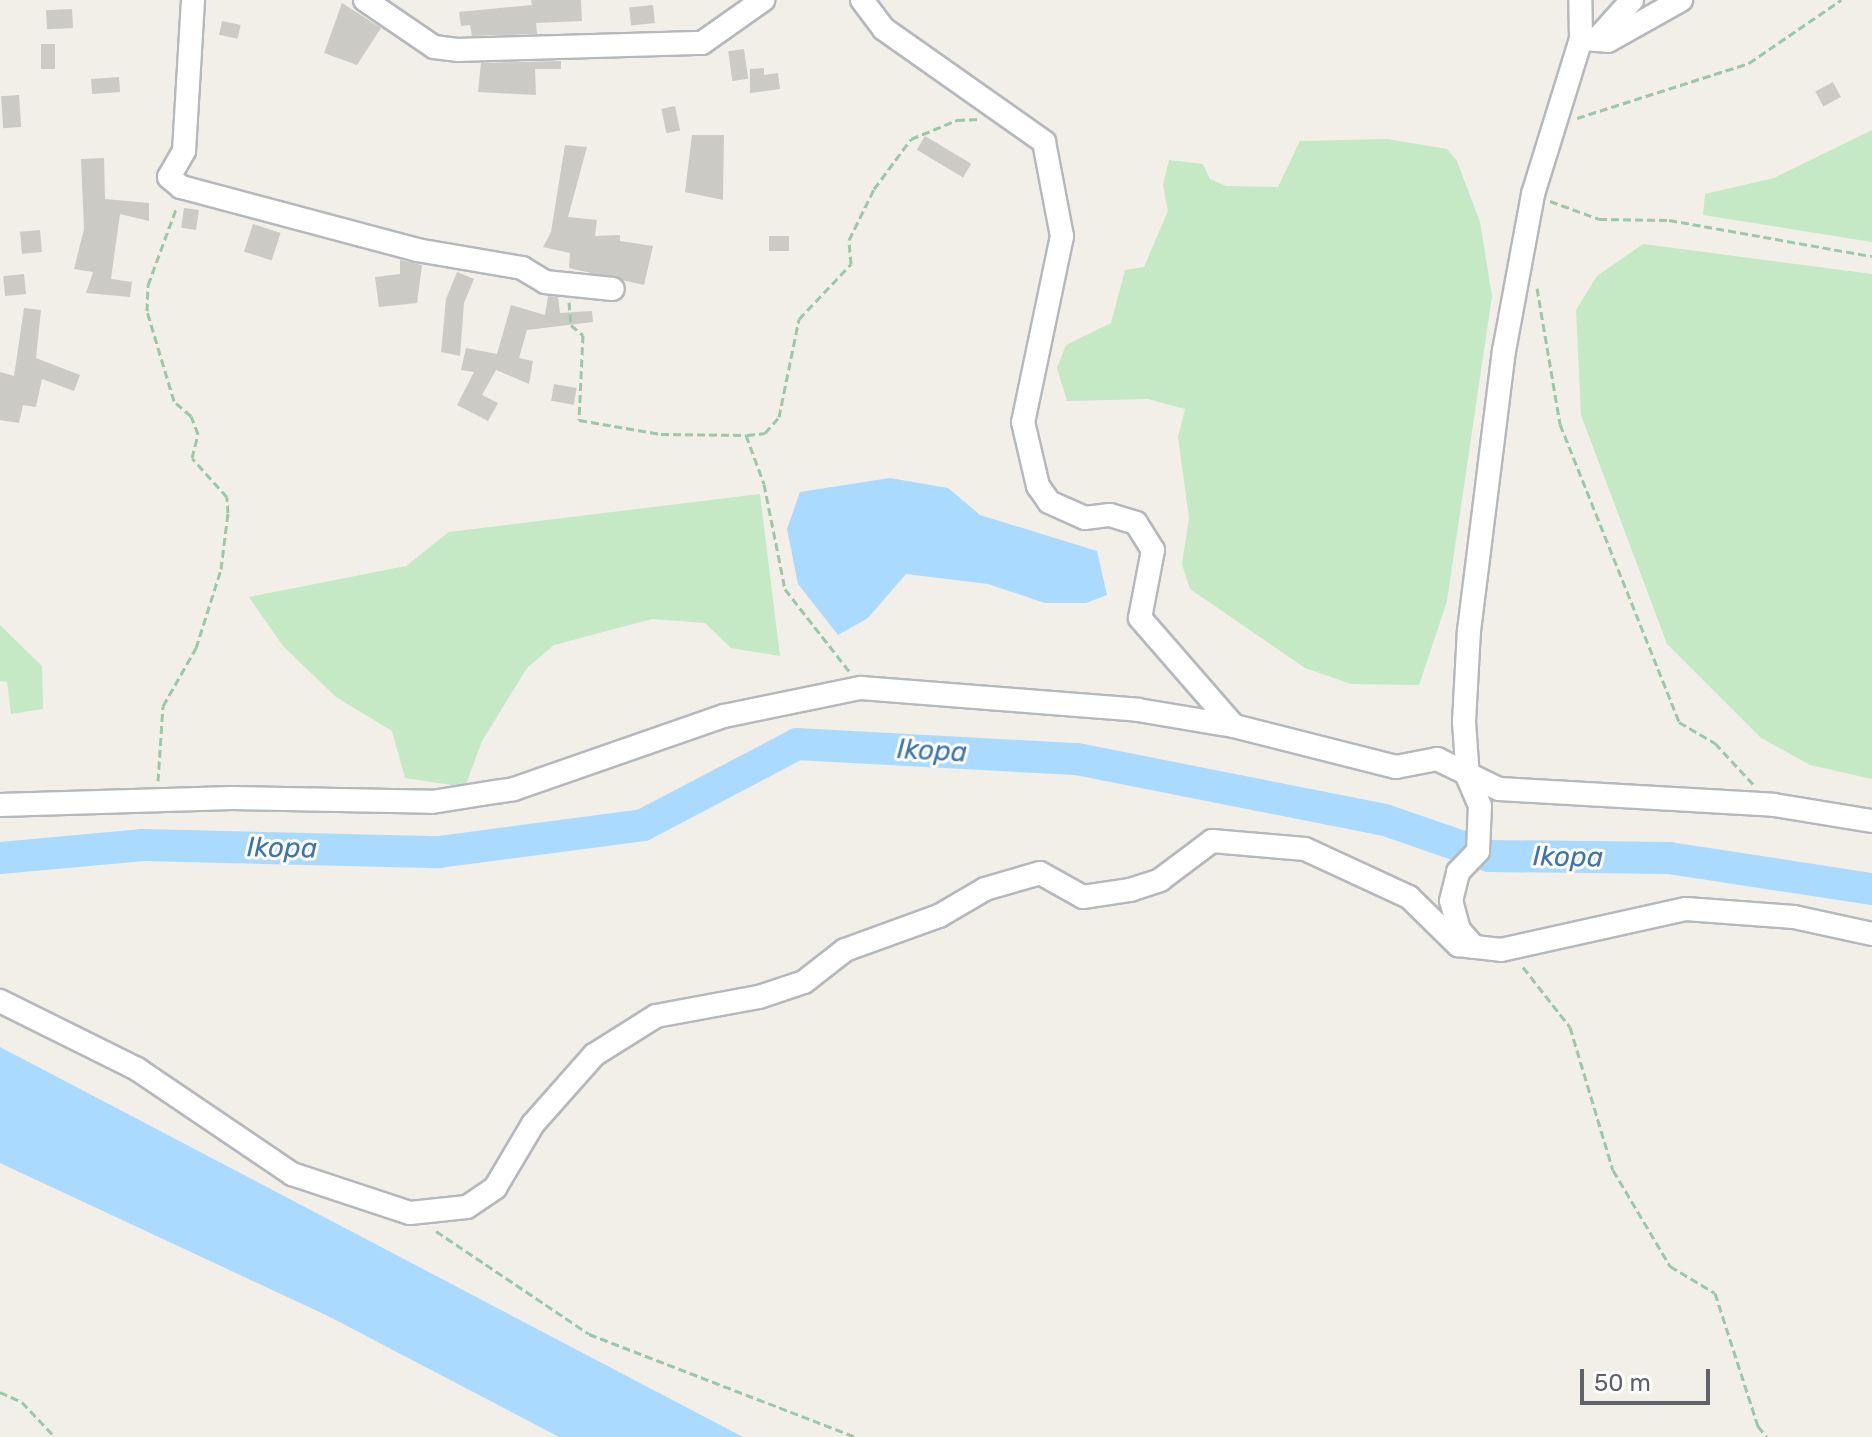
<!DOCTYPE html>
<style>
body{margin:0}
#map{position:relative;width:1872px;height:1437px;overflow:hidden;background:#f1efe8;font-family:Rubik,sans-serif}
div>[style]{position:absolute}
.green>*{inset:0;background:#c5e8c5}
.water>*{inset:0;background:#aadaff}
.river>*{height:32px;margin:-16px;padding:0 16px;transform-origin:16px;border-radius:16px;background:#aadaff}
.building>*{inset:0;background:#cccac5;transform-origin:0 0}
.path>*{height:3px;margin-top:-1.5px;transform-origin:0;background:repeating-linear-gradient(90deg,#9cc7a9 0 8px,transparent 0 12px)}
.roads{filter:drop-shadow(2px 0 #b5b8bc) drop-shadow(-2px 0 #b5b8bc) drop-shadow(0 2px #b5b8bc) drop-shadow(0 -2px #b5b8bc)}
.minor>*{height:22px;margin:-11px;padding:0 11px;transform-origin:11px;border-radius:11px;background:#fff}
span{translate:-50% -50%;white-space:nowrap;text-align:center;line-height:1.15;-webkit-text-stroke:6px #fff;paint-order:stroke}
.water-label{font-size:28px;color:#4174aa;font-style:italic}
.scale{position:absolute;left:1580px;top:1369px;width:130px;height:36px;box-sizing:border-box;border:4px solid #5f6368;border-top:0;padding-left:10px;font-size:24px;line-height:28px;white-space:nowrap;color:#5f6368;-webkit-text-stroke:6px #fff;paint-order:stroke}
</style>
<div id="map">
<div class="green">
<i style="clip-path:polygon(1872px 130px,1872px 242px,1703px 215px,1705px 194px,1774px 178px)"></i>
<i style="clip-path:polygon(1387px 139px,1447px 149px,1457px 161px,1480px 222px,1492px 296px,1447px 601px,1419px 685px,1351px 684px,1305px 668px,1190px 589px,1182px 564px,1189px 518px,1178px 437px,1185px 409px,1148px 399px,1067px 401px,1057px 368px,1066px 345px,1111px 323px,1125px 270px,1144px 267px,1168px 211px,1163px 185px,1169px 160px,1203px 164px,1210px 179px,1226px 186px,1278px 187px,1300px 141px)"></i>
<i style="clip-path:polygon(1643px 244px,1872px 274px,1872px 779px,1810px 765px,1761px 738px,1667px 644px,1581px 415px,1576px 310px,1597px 276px)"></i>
<i style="clip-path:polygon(760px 494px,780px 656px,731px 648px,705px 623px,652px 619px,554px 645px,527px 668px,482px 741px,465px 787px,405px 778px,392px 731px,336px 697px,283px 646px,249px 597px,406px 566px,449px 532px)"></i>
<i style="clip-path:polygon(0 625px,42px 666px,43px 709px,11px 714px,7px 682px,0 681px)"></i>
</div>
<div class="water">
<i style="clip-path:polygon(890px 478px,948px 488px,980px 515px,1097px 551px,1107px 595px,1086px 603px,1045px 603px,988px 584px,906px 574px,868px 618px,838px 635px,798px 584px,787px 529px,800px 492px)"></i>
<i style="clip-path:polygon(0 1047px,743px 1437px,559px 1437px,328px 1316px,0 1163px)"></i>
</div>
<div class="river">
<i style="left:0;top:858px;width:144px;rotate:-5.2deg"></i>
<i style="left:143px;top:845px;width:296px;rotate:1.4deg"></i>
<i style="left:439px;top:852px;width:206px;rotate:-7.5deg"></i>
<i style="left:643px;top:825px;width:174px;rotate:-27.7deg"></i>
<i style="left:797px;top:744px;width:280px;rotate:3.1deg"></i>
<i style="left:1077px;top:759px;width:314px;rotate:11.2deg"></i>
<i style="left:1385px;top:820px;width:110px;rotate:19.1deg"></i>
<i style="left:1489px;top:856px;width:180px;rotate:0.6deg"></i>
<i style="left:1669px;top:858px;width:205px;rotate:8.7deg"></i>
</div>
<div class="building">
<i style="clip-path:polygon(531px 0,581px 0,582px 21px,536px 23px,537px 34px,472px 36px,470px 25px,461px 26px,459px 12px,532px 5px)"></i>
<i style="clip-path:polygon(342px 3px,381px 28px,357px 65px,324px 53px)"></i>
<i style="left:653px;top:5px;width:18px;height:24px;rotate:84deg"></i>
<i style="left:72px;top:9px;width:19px;height:26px;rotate:87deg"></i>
<i style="left:222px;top:21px;width:19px;height:14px;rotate:12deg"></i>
<i style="left:41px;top:44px;width:14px;height:25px"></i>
<i style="left:744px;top:49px;width:30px;height:16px;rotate:82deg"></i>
<i style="clip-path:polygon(561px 61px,561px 69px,535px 69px,536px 95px,478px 92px,481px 63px)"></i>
<i style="clip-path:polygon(764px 68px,764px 75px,778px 73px,780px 89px,750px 93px,750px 69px)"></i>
<i style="left:119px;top:77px;width:15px;height:28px;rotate:86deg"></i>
<i style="left:1833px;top:82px;width:17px;height:20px;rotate:62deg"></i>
<i style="left:19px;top:95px;width:32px;height:18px;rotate:86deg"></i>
<i style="left:675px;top:106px;width:25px;height:14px;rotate:78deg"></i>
<i style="clip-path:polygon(692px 135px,724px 135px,723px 200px,685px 192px)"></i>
<i style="left:925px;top:136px;width:54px;height:16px;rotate:31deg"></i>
<i style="clip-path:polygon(565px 145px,587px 147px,568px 217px,597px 220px,595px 236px,620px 235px,620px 241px,653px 246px,644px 285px,569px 268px,570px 253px,543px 247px,551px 232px)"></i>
<i style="clip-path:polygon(104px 158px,105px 199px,149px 203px,149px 221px,120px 214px,111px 279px,132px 282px,130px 297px,86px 293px,93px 272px,74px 269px,84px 229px,81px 159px)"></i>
<i style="left:184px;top:208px;width:15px;height:20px;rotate:8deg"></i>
<i style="left:253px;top:224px;width:29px;height:29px;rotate:18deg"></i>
<i style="left:40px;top:230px;width:22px;height:20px;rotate:85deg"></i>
<i style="left:789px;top:236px;width:15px;height:20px;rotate:90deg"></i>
<i style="clip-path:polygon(400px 260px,422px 265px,417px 303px,379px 307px,375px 277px,400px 274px)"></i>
<i style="clip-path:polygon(457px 272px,474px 279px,464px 303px,460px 356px,441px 352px,446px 299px)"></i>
<i style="left:24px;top:274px;width:20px;height:21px;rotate:84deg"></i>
<i style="clip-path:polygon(548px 296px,558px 297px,560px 313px,592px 311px,593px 322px,527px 330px,519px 358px,533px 361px,529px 384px,496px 370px,482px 395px,498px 403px,488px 421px,457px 405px,474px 372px,461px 370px,466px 348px,497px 354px,511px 305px,545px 315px)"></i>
<i style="clip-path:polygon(24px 308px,41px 310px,36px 358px,80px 375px,74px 391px,42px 379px,36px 407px,23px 405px,19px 423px,0 420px,0 372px,14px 376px)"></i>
<i style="left:554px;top:384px;width:23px;height:17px;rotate:10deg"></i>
</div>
<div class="path">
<i style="left:1577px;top:118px;width:181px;rotate:-17.7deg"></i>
<i style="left:1749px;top:63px;width:112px;rotate:-34.4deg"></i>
<i style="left:1550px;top:201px;width:52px;rotate:20.2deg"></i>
<i style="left:1599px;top:219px;width:70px;rotate:0.8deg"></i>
<i style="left:1669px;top:220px;width:206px;rotate:10.1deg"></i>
<i style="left:1537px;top:288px;width:138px;rotate:80.4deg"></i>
<i style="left:1560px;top:424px;width:321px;rotate:68.2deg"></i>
<i style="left:1679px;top:722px;width:42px;rotate:30.3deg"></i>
<i style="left:1715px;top:743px;width:56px;rotate:47.2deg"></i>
<i style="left:569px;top:302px;width:23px;rotate:85deg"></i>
<i style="left:571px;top:325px;width:16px;rotate:40deg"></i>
<i style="left:583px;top:335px;width:85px;rotate:92.7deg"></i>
<i style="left:579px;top:420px;width:83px;rotate:9.7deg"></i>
<i style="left:661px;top:434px;width:85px;rotate:0.7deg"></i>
<i style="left:746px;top:435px;width:52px;rotate:69.8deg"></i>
<i style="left:764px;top:484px;width:107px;rotate:78.7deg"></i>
<i style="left:785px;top:589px;width:104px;rotate:52deg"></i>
<i style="left:747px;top:435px;width:18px;rotate:-6deg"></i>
<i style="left:765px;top:433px;width:21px;rotate:-49deg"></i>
<i style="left:779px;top:417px;width:100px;rotate:-78.5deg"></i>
<i style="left:799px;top:319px;width:76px;rotate:-46.6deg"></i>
<i style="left:851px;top:264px;width:24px;rotate:-95deg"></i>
<i style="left:849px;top:240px;width:57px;rotate:-63.9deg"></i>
<i style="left:874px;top:189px;width:62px;rotate:-53.5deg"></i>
<i style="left:911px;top:139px;width:50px;rotate:-22.4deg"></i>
<i style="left:957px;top:120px;width:21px;rotate:-3deg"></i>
<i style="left:158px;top:781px;width:75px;rotate:-86.2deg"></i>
<i style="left:163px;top:706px;width:67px;rotate:-60.4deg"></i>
<i style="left:196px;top:648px;width:83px;rotate:-72.4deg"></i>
<i style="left:221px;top:569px;width:56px;rotate:-82.9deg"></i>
<i style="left:228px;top:513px;width:16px;rotate:-94deg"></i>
<i style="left:227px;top:497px;width:52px;rotate:-131.9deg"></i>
<i style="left:192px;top:458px;width:25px;rotate:-76deg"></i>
<i style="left:198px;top:434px;width:19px;rotate:-111deg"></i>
<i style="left:191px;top:416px;width:23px;rotate:-139deg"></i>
<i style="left:174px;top:401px;width:94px;rotate:-106.7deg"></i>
<i style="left:147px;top:311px;width:26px;rotate:-88deg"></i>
<i style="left:148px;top:285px;width:84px;rotate:-69.8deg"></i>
<i style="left:1523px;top:967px;width:76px;rotate:51.9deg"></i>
<i style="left:1570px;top:1027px;width:149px;rotate:73.3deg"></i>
<i style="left:1613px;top:1170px;width:112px;rotate:59.3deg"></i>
<i style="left:1670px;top:1266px;width:52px;rotate:31deg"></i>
<i style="left:1715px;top:1293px;width:140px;rotate:72.1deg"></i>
<i style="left:1758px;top:1426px;width:14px;rotate:51deg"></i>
<i style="left:436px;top:1231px;width:184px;rotate:33.9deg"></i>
<i style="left:589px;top:1334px;width:286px;rotate:21.1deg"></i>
<i style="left:0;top:1392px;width:24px;rotate:24deg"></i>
<i style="left:22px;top:1402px;width:48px;rotate:46.7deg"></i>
</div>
<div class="roads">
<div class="minor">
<i style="left:193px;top:0;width:151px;rotate:93.4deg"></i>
<i style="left:184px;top:151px;width:30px;rotate:120deg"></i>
<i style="left:169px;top:177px;width:16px;rotate:40deg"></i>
<i style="left:181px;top:187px;width:244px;rotate:14.9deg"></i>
<i style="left:417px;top:250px;width:107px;rotate:9.7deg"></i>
<i style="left:522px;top:268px;width:27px;rotate:31deg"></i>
<i style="left:545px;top:282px;width:68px;rotate:5.9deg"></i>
<i style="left:365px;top:0;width:83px;rotate:34.3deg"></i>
<i style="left:434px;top:47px;width:25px;rotate:7deg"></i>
<i style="left:459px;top:50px;width:243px;rotate:-1.7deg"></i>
<i style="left:702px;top:43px;width:75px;rotate:-35.2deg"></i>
<i style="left:862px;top:0;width:36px;rotate:53deg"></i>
<i style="left:884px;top:29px;width:196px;rotate:35.2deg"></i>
<i style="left:1044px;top:142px;width:96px;rotate:79.2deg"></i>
<i style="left:1062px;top:236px;width:190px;rotate:101.8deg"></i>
<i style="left:1023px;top:422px;width:66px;rotate:76.8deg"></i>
<i style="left:1038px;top:486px;width:19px;rotate:55deg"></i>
<i style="left:1049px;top:502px;width:39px;rotate:24deg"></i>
<i style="left:1085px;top:518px;width:25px;rotate:-7deg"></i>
<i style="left:1110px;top:515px;width:27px;rotate:17deg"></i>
<i style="left:1136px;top:523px;width:32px;rotate:58deg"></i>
<i style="left:1153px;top:550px;width:69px;rotate:100.8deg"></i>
<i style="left:1140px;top:618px;width:143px;rotate:49deg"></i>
<i style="left:1581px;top:39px;width:27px;rotate:4deg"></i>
<i style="left:1608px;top:41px;width:84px;rotate:-29.3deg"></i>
<i style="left:1596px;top:40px;width:54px;rotate:-48deg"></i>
<i style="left:0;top:805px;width:232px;rotate:-1.7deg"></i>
<i style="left:232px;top:798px;width:200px;rotate:1.1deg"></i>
<i style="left:432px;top:802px;width:83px;rotate:-9deg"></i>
<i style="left:514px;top:789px;width:222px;rotate:-19.2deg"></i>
<i style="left:724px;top:716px;width:140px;rotate:-11.6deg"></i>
<i style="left:861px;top:688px;width:278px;rotate:4.5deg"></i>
<i style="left:1138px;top:710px;width:97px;rotate:9.5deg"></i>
<i style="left:1234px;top:726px;width:167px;rotate:14.2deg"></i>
<i style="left:1396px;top:767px;width:42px;rotate:-11deg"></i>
<i style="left:1437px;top:759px;width:69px;rotate:25.8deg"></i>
<i style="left:1499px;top:789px;width:275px;rotate:3.3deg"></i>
<i style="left:1774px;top:805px;width:99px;rotate:9.3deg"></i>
<i style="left:1474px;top:947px;width:23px;rotate:-131deg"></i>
<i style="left:1459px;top:930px;width:30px;rotate:-105deg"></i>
<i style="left:1451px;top:901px;width:30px;rotate:-76deg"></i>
<i style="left:1458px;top:872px;width:29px;rotate:-46deg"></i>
<i style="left:1478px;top:851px;width:45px;rotate:-87.5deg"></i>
<i style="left:1480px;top:806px;width:30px;rotate:-113deg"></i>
<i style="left:1468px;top:778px;width:56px;rotate:-94.1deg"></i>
<i style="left:1464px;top:722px;width:91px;rotate:-86.9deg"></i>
<i style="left:1469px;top:631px;width:282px;rotate:-82.9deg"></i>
<i style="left:1504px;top:351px;width:160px;rotate:-79.5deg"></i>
<i style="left:1533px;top:194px;width:162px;rotate:-72.8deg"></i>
<i style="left:1581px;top:39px;width:39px;rotate:-91deg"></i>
<i style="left:0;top:1001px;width:153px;rotate:26.4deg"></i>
<i style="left:137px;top:1069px;width:187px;rotate:34.1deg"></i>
<i style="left:292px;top:1174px;width:124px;rotate:18.3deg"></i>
<i style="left:410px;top:1213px;width:57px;rotate:-6deg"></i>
<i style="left:467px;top:1207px;width:34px;rotate:-34deg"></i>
<i style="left:495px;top:1188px;width:74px;rotate:-59.3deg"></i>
<i style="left:533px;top:1124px;width:92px;rotate:-48.5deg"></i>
<i style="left:594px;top:1055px;width:73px;rotate:-32.2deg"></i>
<i style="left:656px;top:1016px;width:105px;rotate:-10.5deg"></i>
<i style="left:759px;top:997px;width:47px;rotate:-18.4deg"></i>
<i style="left:804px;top:982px;width:52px;rotate:-38deg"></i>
<i style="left:845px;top:950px;width:100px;rotate:-19.9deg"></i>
<i style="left:939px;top:916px;width:53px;rotate:-30.4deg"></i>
<i style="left:985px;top:889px;width:57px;rotate:-16.2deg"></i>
<i style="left:1040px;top:873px;width:49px;rotate:29.2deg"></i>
<i style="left:1083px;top:897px;width:48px;rotate:-8.5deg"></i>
<i style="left:1130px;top:890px;width:32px;rotate:-18deg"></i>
<i style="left:1160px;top:880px;width:65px;rotate:-36.9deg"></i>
<i style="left:1212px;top:841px;width:93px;rotate:4.9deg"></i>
<i style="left:1305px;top:849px;width:115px;rotate:24.8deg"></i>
<i style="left:1409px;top:897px;width:69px;rotate:44.4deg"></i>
<i style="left:1458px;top:945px;width:43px;rotate:6.6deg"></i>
<i style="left:1501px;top:950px;width:189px;rotate:-12.5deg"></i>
<i style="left:1686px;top:909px;width:108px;rotate:4.2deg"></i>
<i style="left:1794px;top:917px;width:80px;rotate:12.3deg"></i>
</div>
</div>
<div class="water-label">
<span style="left:932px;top:751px;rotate:3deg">Ikopa</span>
<span style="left:282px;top:848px;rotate:1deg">Ikopa</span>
<span style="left:1568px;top:857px;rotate:1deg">Ikopa</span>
</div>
<div class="scale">50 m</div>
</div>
